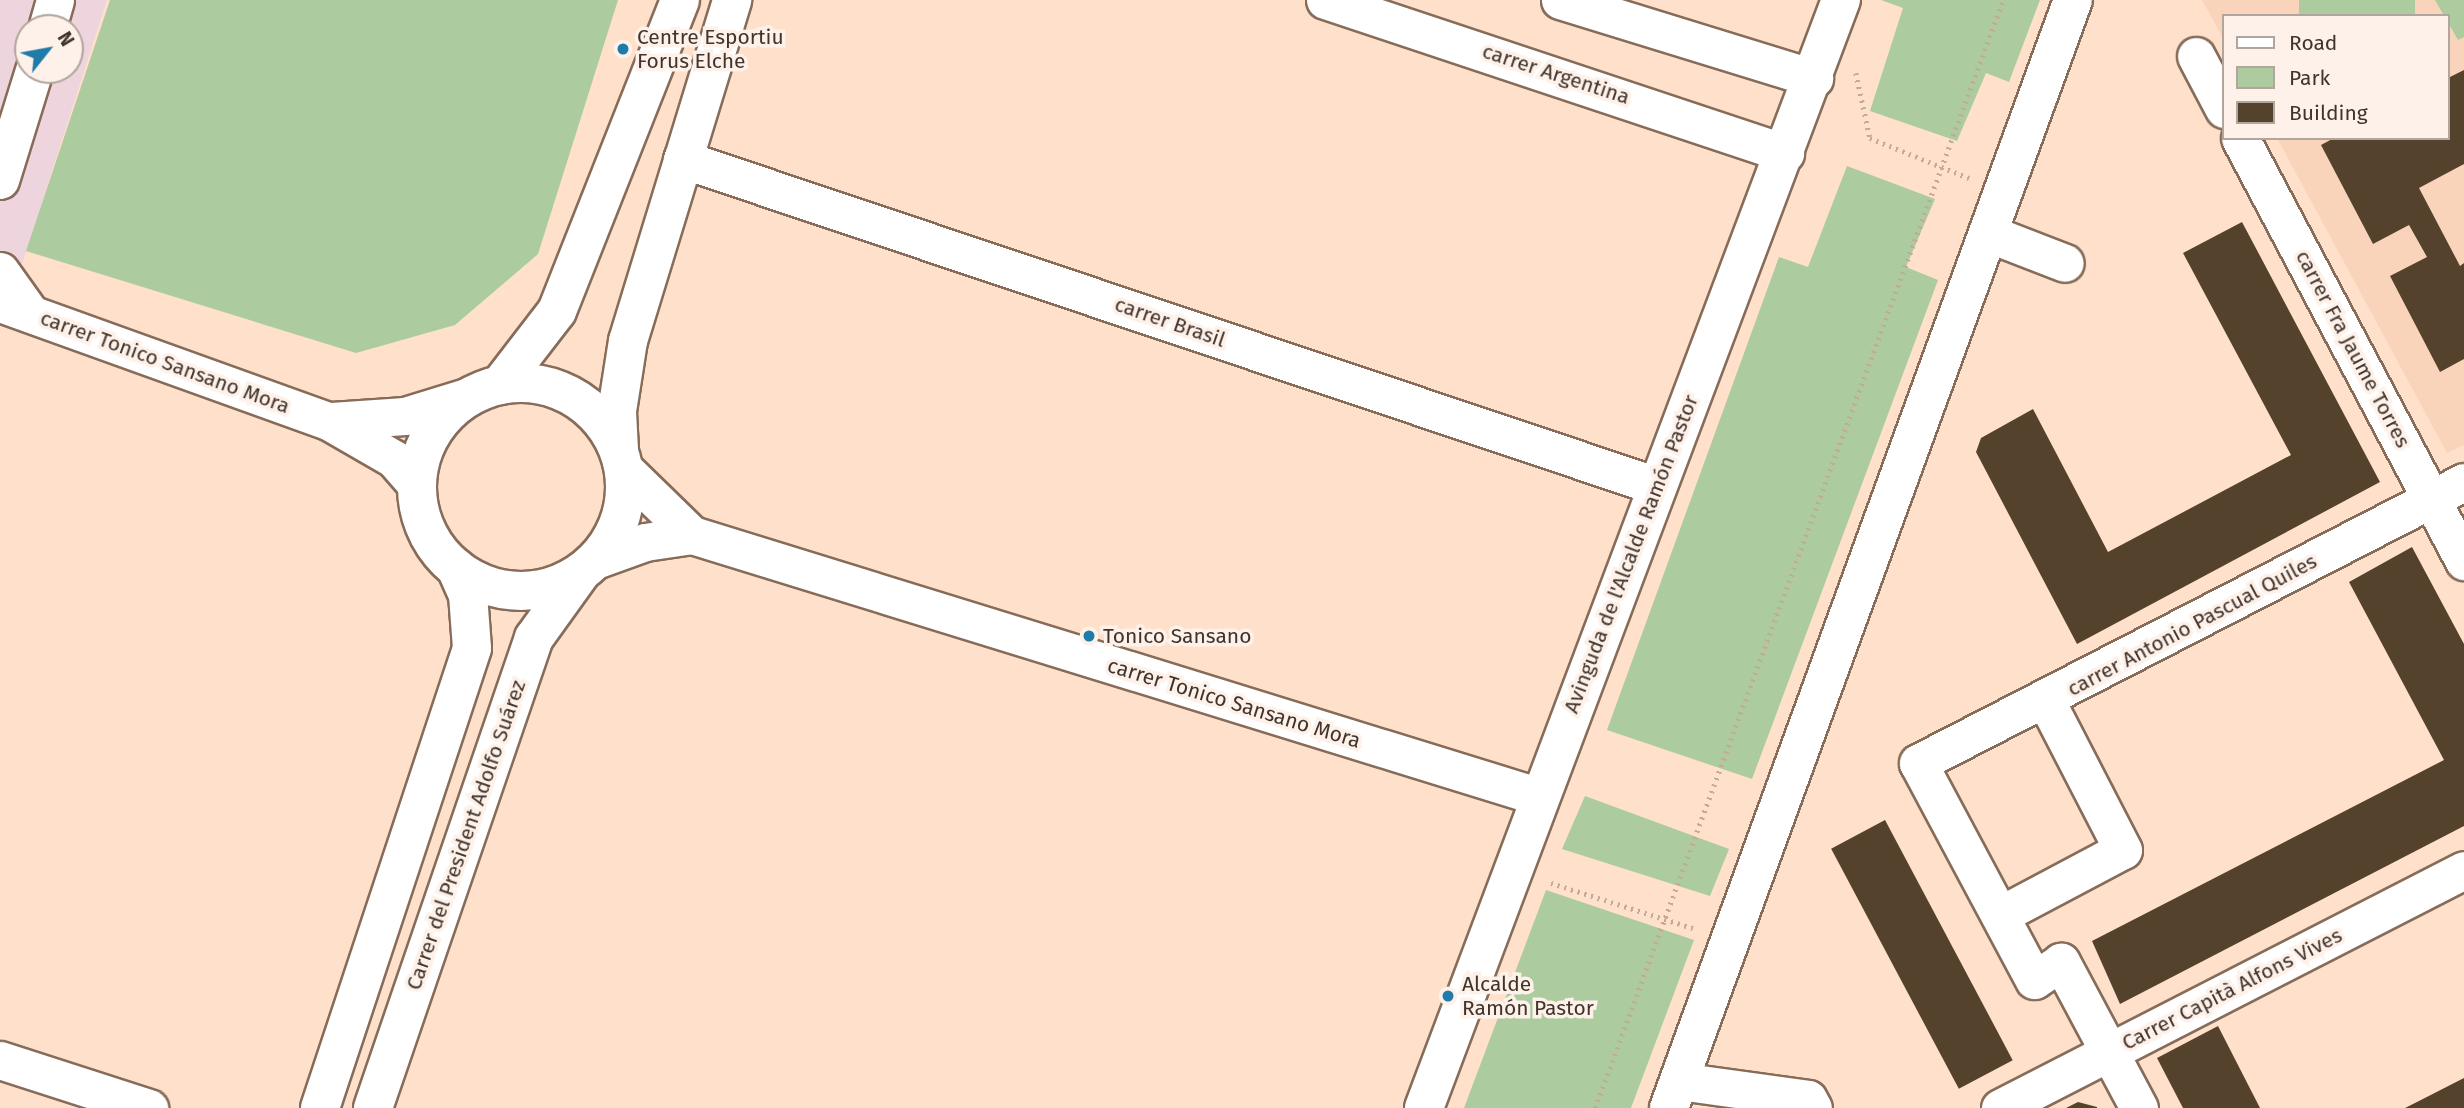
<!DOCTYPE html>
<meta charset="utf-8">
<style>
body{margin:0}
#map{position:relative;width:2464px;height:1108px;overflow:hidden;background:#fee0cb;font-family:"Fira Sans",sans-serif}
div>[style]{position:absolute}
.built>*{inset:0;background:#f9d4ba}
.medical>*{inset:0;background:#eed5dd}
.green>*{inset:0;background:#accb9f;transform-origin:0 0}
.building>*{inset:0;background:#55422c;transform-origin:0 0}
.path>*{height:4.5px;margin-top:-2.25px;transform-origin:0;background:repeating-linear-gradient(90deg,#c2a998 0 2px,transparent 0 7px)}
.roads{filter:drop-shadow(2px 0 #866c59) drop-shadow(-2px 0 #866c59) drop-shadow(0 2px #866c59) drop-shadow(0 -2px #866c59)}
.minor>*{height:37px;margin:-18.5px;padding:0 18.5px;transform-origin:18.5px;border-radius:18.5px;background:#fff}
.major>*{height:38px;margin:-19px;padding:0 19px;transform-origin:19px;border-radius:19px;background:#fff}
.major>.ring{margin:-19px;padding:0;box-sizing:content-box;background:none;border:38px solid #fff;border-radius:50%}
.dots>*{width:19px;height:19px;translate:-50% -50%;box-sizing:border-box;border:4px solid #fdf1e9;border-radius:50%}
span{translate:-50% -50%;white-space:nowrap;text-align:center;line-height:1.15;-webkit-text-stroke:7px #fdf1e9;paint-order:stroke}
.poi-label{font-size:21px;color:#40342c}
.left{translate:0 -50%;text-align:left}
.street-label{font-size:21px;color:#40342c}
.legend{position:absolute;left:2222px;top:14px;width:228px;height:126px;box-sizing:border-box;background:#fdf1e9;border:2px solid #b1a59d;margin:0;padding:9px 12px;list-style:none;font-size:21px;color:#40342c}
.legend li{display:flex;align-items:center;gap:14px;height:35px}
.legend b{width:35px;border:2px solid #b1a59d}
.north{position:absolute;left:14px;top:14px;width:70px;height:70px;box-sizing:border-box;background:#fdf1e9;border:2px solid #b1a59d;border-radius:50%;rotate:59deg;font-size:19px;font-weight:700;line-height:28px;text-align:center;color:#40342c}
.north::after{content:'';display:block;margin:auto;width:24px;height:32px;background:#1f7ba9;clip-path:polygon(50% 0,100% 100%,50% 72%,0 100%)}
</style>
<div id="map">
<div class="built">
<i style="clip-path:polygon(2202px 0,2464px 0,2464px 445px,2447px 453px,2277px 138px,2448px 138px,2448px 16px,2224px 16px,2224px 40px)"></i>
</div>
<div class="medical">
<i style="clip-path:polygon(evenodd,0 0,107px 0,18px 277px,0 271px,0 0,28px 28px,70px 28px,70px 70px,28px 70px,28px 28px)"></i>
</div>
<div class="green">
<i style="clip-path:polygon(110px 0,618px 0,538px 254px,455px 325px,356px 353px,26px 251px)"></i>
<i style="clip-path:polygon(1881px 0,2040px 0,2009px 82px,1986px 73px,1957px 141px,1870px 111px,1903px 8px)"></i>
<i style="left:2299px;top:0;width:116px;height:18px"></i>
<i style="clip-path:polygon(2435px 0,2464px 0,2464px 37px,2458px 40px)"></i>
<i style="clip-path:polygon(1847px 166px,1935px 199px,1906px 267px,1938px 280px,1752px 779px,1607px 730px,1779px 257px,1808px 267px)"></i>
<i style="clip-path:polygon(1585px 796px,1729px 849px,1710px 896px,1562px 849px)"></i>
<i style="clip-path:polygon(1546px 890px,1694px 940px,1631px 1108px,1464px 1108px)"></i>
</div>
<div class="building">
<i style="clip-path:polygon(2464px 70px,2464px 164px,2419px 188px,2460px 266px,2464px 263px,2464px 359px,2440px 372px,2390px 276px,2427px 257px,2409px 225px,2373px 244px,2321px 145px,2334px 138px,2448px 138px,2448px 78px)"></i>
<i style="clip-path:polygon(2242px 222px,2380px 482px,2077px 644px,1976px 452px,1981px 438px,2033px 409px,2108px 552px,2291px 455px,2183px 253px)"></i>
<i style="clip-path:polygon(2412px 547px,2464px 644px,2464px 826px,2120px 1004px,2092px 941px,2444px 760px,2349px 582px)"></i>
<i style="left:1885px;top:820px;width:272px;height:61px;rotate:62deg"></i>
<i style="clip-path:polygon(2218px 1026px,2260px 1108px,2183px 1108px,2157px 1058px)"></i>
<i style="clip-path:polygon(2464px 1078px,2464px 1108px,2405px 1108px,2415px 1103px)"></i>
<i style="clip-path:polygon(2078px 1102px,2097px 1107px,2097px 1108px,2066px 1108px)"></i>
</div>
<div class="path">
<i style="left:1856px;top:73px;width:66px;rotate:77.8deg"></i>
<i style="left:1870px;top:138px;width:107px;rotate:22deg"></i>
<i style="left:1551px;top:883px;width:149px;rotate:17.6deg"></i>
<i style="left:1595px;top:1108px;width:1181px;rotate:-69.78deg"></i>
</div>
<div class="roads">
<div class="minor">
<i style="left:1325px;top:0;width:485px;rotate:18.4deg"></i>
<i style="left:1560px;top:0;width:266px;rotate:17.1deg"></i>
<i style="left:47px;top:28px;width:29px;rotate:-74deg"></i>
<i style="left:2196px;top:56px;width:60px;rotate:62.2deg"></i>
<i style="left:2240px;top:138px;width:479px;rotate:62.1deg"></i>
<i style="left:682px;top:159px;width:1028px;rotate:18.54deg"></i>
<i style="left:0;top:180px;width:115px;rotate:-72.8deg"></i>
<i style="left:1990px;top:234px;width:80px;rotate:21.1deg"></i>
<i style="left:0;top:271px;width:52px;rotate:54.5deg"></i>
<i style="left:0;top:303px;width:351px;rotate:19.8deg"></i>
<i style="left:330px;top:422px;width:74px;rotate:30deg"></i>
<i style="left:394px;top:459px;width:35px;rotate:49deg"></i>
<i style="left:331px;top:421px;width:74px;rotate:-3.9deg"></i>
<i style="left:405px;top:416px;width:68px;rotate:-17.1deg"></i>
<i style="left:623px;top:468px;width:96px;rotate:44.2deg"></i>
<i style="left:692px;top:535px;width:884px;rotate:17.16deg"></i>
<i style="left:595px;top:560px;width:53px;rotate:-19.8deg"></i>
<i style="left:645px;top:542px;width:48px;rotate:-8.5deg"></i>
<i style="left:2000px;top:915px;width:139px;rotate:-27.9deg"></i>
<i style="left:2123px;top:850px;width:168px;rotate:-117.3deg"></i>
<i style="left:0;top:1060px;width:157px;rotate:17.9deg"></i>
<i style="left:1679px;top:1081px;width:130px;rotate:7.9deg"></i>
<i style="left:1808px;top:1099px;width:10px;rotate:61deg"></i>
<i style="left:2000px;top:1108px;width:521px;rotate:-27.15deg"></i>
<i style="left:2139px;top:1108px;width:166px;rotate:-118.1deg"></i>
<i style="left:2061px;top:962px;width:32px;rotate:146deg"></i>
<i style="left:2034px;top:980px;width:246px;rotate:-118.1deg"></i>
<i style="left:1918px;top:763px;width:614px;rotate:-27.23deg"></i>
</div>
<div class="major">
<i class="ring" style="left:417px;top:383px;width:170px;height:170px"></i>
<i style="left:500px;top:385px;width:93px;rotate:-52.4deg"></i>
<i style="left:557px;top:311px;width:334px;rotate:-68.4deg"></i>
<i style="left:619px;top:450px;width:39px;rotate:-93deg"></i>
<i style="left:617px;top:411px;width:71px;rotate:-81.1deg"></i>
<i style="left:628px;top:341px;width:357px;rotate:-73deg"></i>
<i style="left:320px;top:1108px;width:484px;rotate:-71.7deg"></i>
<i style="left:472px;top:648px;width:53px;rotate:-94.3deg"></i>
<i style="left:468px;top:595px;width:30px;rotate:-114deg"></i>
<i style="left:373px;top:1108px;width:497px;rotate:-71.1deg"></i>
<i style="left:534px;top:638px;width:79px;rotate:-54.3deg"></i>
<i style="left:1424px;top:1108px;width:1184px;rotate:-69.38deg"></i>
<i style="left:1669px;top:1108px;width:1179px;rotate:-69.97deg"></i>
</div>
</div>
<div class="dots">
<i style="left:623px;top:49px;background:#1f7ba9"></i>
<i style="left:1089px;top:636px;background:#1f7ba9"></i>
<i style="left:1448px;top:996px;background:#1f7ba9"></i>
</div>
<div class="poi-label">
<span class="left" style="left:637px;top:49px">Centre Esportiu<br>Forus Elche</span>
<span class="left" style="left:1103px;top:636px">Tonico Sansano</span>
<span class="left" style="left:1462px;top:996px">Alcalde<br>Ramón Pastor</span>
</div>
<div class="street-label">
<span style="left:1556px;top:74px;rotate:18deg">carrer Argentina</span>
<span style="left:1170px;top:322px;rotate:19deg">carrer Brasil</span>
<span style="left:2353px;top:349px;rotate:62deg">carrer Fra Jaume Torres</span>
<span style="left:165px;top:362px;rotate:20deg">carrer Tonico Sansano Mora</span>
<span style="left:1631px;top:554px;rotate:-69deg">Avinguda de l'Alcalde Ramón Pastor</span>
<span style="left:2192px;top:625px;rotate:-28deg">carrer Antonio Pascual Quiles</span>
<span style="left:1234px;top:703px;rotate:17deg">carrer Tonico Sansano Mora</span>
<span style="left:466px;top:835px;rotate:-71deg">Carrer del President Adolfo Suárez</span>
<span style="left:2232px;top:989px;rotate:-27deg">Carrer Capità Alfons Vives</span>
</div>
<ul class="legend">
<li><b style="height:9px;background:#fff"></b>Road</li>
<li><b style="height:19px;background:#accb9f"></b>Park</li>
<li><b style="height:19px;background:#55422c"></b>Building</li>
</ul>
<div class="north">N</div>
</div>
